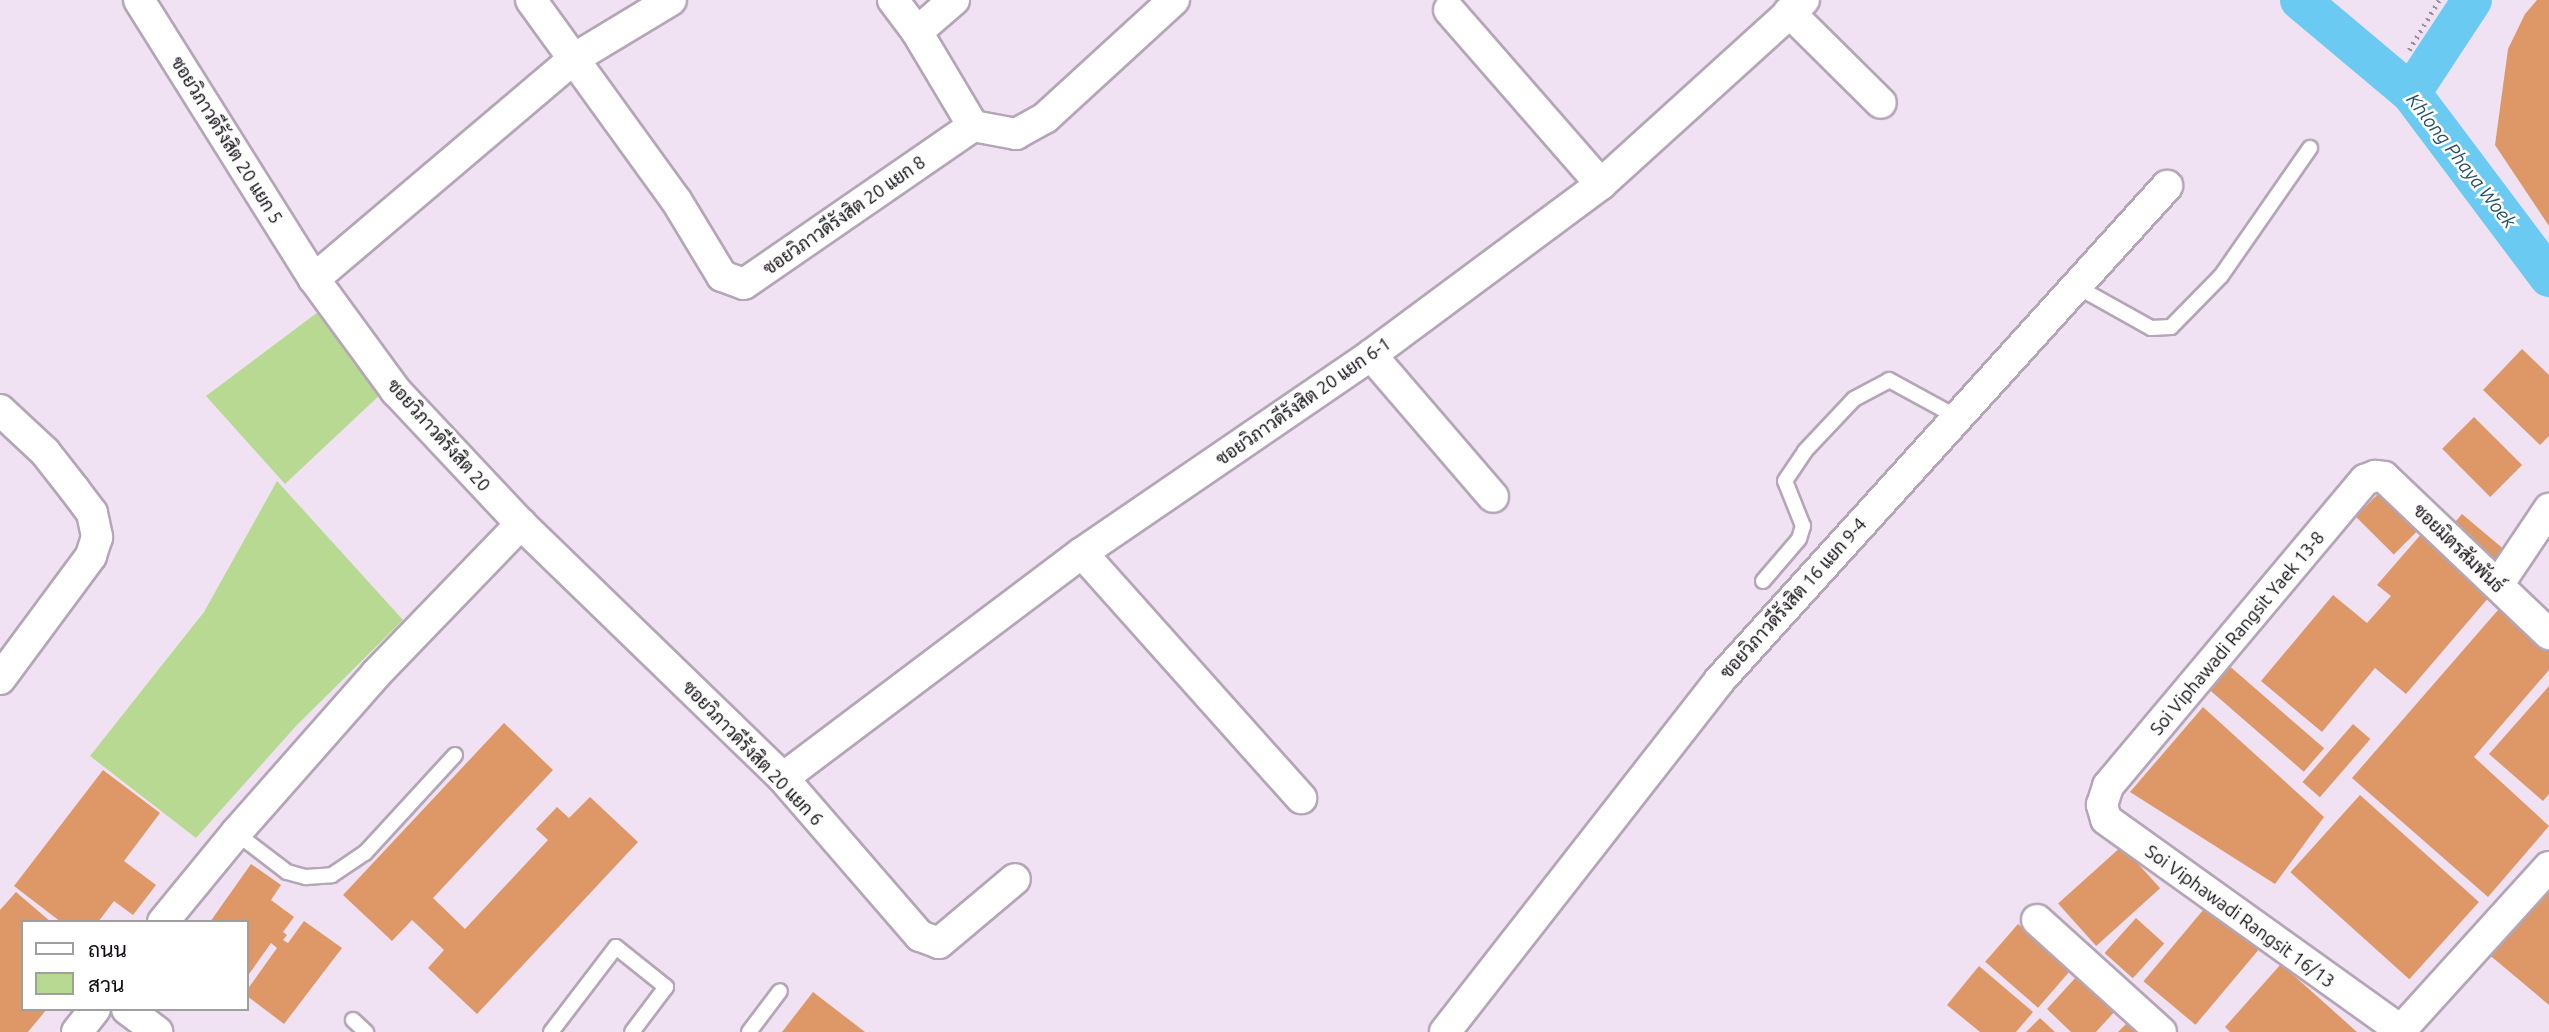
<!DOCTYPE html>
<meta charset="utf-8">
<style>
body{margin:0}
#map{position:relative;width:2549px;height:1032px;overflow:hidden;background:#f1e2f3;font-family:Ubuntu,Sarabun,sans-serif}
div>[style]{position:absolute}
.green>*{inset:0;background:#b7d992}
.canal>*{height:40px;margin:-20px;padding:0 20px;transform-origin:20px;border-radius:20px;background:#6acaf2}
.building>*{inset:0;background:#de9766;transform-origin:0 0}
.path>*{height:4.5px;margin-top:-2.25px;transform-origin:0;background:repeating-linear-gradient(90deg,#9a909c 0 2px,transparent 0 7px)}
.roads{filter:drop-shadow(2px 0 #b4a6b6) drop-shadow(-2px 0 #b4a6b6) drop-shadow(0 2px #b4a6b6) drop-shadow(0 -2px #b4a6b6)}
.service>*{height:14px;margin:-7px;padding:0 7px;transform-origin:7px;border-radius:7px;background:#fff}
.minor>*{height:30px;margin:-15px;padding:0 15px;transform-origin:15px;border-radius:15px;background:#fff}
span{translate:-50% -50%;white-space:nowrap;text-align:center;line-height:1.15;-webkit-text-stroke:5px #fff;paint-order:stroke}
.street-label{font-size:18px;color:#100c11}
.water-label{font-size:19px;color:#275162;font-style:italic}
.legend{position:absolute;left:21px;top:920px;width:228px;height:91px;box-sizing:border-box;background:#fff;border:2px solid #9f9ea0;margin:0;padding:9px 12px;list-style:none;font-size:21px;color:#100c11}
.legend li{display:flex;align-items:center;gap:14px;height:35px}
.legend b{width:35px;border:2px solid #9f9ea0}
</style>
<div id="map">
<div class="green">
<i style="clip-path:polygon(322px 309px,383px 392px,285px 484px,206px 396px)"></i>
<i style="clip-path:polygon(277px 481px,403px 620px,296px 726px,196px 838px,90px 756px,204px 612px)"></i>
</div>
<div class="canal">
<i style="left:2300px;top:0;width:145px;rotate:40deg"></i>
<i style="left:2411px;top:93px;width:230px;rotate:53.1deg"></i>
<i style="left:2411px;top:93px;width:111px;rotate:-56.7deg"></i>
</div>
<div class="building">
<i style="clip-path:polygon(2537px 0,2549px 0,2549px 226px,2495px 145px,2508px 49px,2525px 14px)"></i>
<i style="clip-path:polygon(2522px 349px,2549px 375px,2549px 436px,2540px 445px,2483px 390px)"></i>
<i style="left:2474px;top:417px;width:68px;height:45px;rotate:45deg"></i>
<i style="left:2386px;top:486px;width:54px;height:43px;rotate:45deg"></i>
<i style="clip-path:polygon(2462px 514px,2519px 562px,2406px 694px,2375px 668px,2322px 732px,2261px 681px,2333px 595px,2367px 623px,2391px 596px,2377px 585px,2423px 532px,2437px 543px)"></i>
<i style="clip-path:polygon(2518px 587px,2549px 613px,2549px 670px,2474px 757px,2549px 826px,2488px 897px,2352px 778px)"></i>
<i style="left:2226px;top:663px;width:130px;height:31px;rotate:41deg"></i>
<i style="clip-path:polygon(2549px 686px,2549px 794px,2543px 801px,2489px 754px)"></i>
<i style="clip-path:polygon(2203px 707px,2324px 817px,2275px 884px,2130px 792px)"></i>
<i style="clip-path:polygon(504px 723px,553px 770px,433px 898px,465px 929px,548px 840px,536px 829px,557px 807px,569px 818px,590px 797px,638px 842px,477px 1014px,428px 968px,444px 950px,412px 920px,392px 941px,343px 895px)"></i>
<i style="left:2353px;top:724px;width:23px;height:77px;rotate:41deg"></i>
<i style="clip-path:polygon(103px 770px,160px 813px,124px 861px,156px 885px,133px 915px,114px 901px,98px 922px,61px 922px,14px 886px)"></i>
<i style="left:2360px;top:795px;width:160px;height:104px;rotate:42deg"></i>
<i style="left:2122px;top:846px;width:57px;height:86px;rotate:48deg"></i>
<i style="clip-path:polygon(251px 864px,281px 885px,271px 900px,294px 917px,283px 932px,287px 935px,283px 940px,288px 943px,304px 921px,342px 948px,284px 1024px,247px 996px,247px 990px,277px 948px,271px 943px,247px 977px,247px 922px,210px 922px)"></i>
<i style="clip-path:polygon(2549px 883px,2549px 1005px,2486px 952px)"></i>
<i style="clip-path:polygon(16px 892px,51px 922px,23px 922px,23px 1009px,47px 1009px,28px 1032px,0 1032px,0 910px)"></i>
<i style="left:2209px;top:903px;width:68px;height:102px;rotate:40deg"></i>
<i style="left:2136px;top:918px;width:38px;height:47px;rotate:42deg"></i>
<i style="left:2018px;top:924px;width:70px;height:50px;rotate:41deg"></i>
<i style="clip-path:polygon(2281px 964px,2357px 1032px,2230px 1032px,2225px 1027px)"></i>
<i style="clip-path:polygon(1979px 966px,2033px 1012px,2016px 1032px,1980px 1032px,1947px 1005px)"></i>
<i style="clip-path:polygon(2077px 976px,2115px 1011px,2096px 1032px,2071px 1032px,2047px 1009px)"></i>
<i style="clip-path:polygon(813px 992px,865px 1032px,782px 1032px)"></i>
<i style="clip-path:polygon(2040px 1018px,2055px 1032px,2026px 1032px)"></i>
<i style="clip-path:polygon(2128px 1022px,2140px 1032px,2118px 1032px)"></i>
</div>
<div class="path">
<i style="left:2409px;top:50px;width:58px;rotate:-59deg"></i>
</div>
<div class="roads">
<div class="service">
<i style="left:2074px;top:285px;width:88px;rotate:29.2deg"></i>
<i style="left:2151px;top:328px;width:20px;rotate:-3deg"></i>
<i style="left:2171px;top:327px;width:71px;rotate:-45.6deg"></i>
<i style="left:2221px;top:276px;width:156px;rotate:-55.2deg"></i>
<i style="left:1763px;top:581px;width:55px;rotate:-49.4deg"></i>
<i style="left:1799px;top:539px;width:14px;rotate:-73deg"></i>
<i style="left:1803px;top:526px;width:48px;rotate:-111.8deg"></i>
<i style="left:1785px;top:481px;width:36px;rotate:-56deg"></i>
<i style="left:1805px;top:451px;width:71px;rotate:-46.7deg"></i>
<i style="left:1854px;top:399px;width:40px;rotate:-28deg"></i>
<i style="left:1889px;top:380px;width:77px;rotate:28.6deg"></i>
<i style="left:236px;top:833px;width:64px;rotate:37.4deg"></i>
<i style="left:287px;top:872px;width:20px;rotate:15deg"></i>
<i style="left:306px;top:877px;width:26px;rotate:-4deg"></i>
<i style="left:332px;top:875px;width:40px;rotate:-34deg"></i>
<i style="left:365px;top:853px;width:133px;rotate:-47.4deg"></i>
<i style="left:353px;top:1020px;width:18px;rotate:43deg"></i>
<i style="left:551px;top:1032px;width:107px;rotate:-52.6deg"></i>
<i style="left:616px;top:947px;width:64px;rotate:38.7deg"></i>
<i style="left:666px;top:987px;width:56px;rotate:127.1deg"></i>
<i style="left:749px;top:1032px;width:51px;rotate:-52.9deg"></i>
</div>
<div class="minor">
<i style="left:139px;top:0;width:329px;rotate:57.9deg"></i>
<i style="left:531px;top:0;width:247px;rotate:54.1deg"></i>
<i style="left:676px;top:200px;width:89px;rotate:58.8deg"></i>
<i style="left:722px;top:276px;width:23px;rotate:20deg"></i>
<i style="left:744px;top:284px;width:278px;rotate:-34.6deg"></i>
<i style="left:973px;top:126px;width:44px;rotate:10.5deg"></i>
<i style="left:1016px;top:134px;width:33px;rotate:-29deg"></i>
<i style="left:1045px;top:118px;width:175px;rotate:-42.5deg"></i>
<i style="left:893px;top:0;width:40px;rotate:53deg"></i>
<i style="left:917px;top:32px;width:109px;rotate:59.2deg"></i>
<i style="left:1449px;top:10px;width:231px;rotate:48.9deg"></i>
<i style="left:1789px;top:12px;width:129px;rotate:44.7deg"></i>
<i style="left:917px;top:32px;width:49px;rotate:-40.9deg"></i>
<i style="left:1371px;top:355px;width:187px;rotate:49.3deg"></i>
<i style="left:0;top:410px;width:62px;rotate:43deg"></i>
<i style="left:45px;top:452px;width:47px;rotate:51.9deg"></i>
<i style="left:74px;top:489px;width:30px;rotate:53deg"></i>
<i style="left:92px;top:513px;width:25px;rotate:78deg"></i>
<i style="left:97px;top:537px;width:20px;rotate:108deg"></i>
<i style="left:91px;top:556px;width:153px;rotate:126.5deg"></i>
<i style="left:521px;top:524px;width:365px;rotate:44.1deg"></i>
<i style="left:783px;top:778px;width:209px;rotate:49.1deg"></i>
<i style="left:920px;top:936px;width:20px;rotate:20deg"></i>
<i style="left:939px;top:943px;width:99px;rotate:-40.1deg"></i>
<i style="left:1082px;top:553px;width:329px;rotate:48.2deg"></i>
<i style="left:2498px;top:585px;width:92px;rotate:-56.1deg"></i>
<i style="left:783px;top:778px;width:374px;rotate:-37deg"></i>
<i style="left:1082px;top:553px;width:350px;rotate:-34.4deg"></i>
<i style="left:1371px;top:355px;width:287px;rotate:-36.6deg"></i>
<i style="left:1601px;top:184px;width:274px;rotate:-42.2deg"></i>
<i style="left:2037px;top:920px;width:167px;rotate:42.1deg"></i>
<i style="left:163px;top:922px;width:115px;rotate:-50.6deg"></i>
<i style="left:236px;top:833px;width:212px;rotate:-48.6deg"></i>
<i style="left:376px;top:674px;width:209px;rotate:-46deg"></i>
<i style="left:521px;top:524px;width:183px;rotate:-133.2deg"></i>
<i style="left:396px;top:391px;width:139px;rotate:-126.2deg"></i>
<i style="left:314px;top:279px;width:342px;rotate:-40.3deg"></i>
<i style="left:575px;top:58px;width:112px;rotate:-31.1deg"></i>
<i style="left:127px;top:1009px;width:38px;rotate:37deg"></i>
<i style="left:2401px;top:1030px;width:220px;rotate:-47.8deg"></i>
<i style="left:77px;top:1032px;width:29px;rotate:-52deg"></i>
<i style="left:1445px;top:1032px;width:445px;rotate:-52deg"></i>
<i style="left:1719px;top:681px;width:668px;rotate:-47.85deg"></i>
<i style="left:2403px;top:1032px;width:365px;rotate:-144.4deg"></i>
<i style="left:2106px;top:819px;width:15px;rotate:-106deg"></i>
<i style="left:2102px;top:805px;width:20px;rotate:-72deg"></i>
<i style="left:2108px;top:786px;width:400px;rotate:-50deg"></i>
<i style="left:2365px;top:480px;width:11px;rotate:-22deg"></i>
<i style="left:2375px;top:476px;width:9px;rotate:6deg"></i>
<i style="left:2384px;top:477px;width:228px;rotate:43.6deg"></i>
</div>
</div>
<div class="street-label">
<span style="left:227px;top:140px;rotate:58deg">ซอยวิภาวดีรังสิต 20 แยก 5</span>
<span style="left:844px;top:215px;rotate:-35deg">ซอยวิภาวดีรังสิต 20 แยก 8</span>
<span style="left:1303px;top:401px;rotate:-35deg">ซอยวิภาวดีรังสิต 20 แยก 6-1</span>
<span style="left:439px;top:435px;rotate:48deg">ซอยวิภาวดีรังสิต 20</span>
<span style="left:2459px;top:548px;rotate:44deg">ซอยมิตรสัมพันธ์</span>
<span style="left:1793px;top:598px;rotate:-48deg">ซอยวิภาวดีรังสิต 16 แยก 9-4</span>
<span style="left:2237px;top:633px;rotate:-50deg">Soi Viphawadi Rangsit Yaek 13-8</span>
<span style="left:753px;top:753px;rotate:46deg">ซอยวิภาวดีรังสิต 20 แยก 6</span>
<span style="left:2240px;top:916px;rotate:36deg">Soi Viphawadi Rangsit 16/13</span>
</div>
<div class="water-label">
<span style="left:2461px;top:161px;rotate:52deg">Khlong Phaya Woek</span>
</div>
<ul class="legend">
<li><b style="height:9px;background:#fff"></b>ถนน</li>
<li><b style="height:19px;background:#b7d992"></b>สวน</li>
</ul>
</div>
